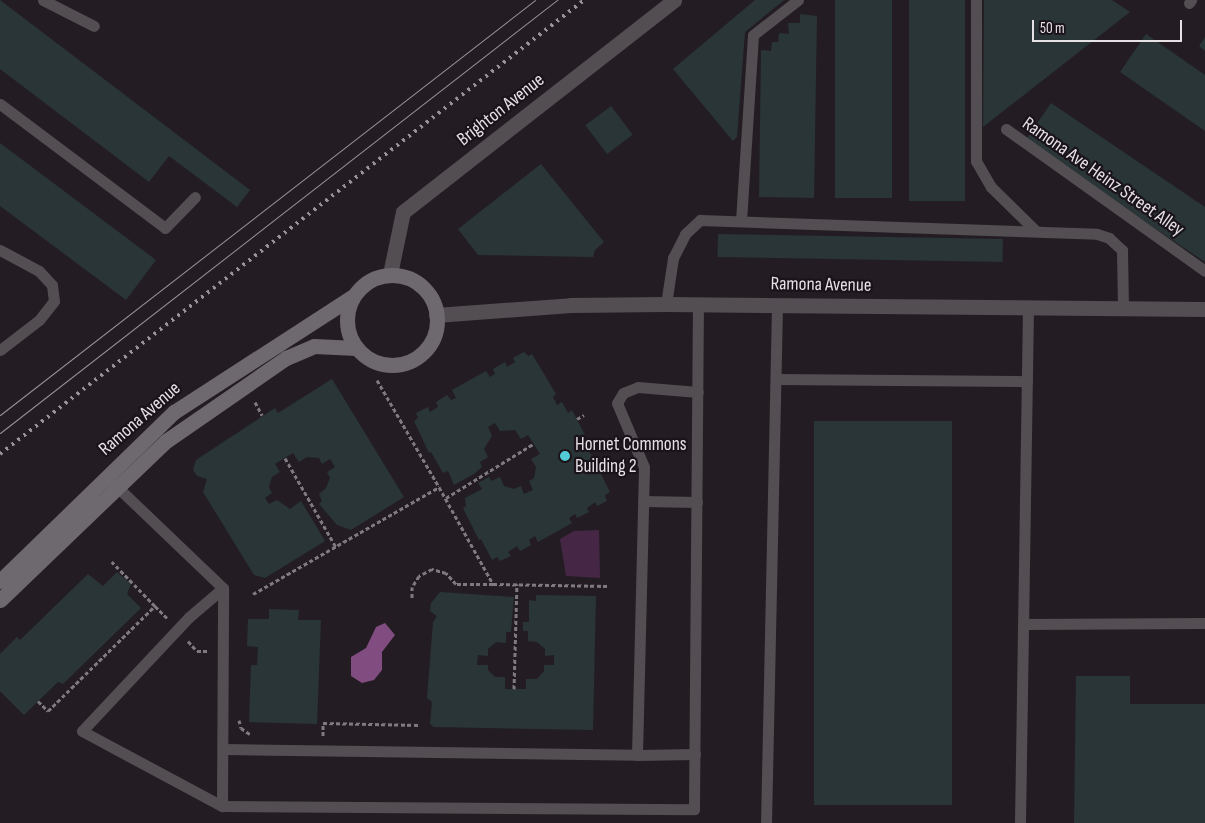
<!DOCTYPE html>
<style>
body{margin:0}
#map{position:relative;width:1205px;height:823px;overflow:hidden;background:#231d23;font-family:"Sofia Sans Condensed",sans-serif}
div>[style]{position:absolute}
.green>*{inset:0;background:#452745}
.water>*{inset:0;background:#814c80}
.building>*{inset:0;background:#293536;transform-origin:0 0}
.path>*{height:3px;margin-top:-1.5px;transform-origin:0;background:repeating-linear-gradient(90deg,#7f7a7f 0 4px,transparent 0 6.5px)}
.lane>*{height:11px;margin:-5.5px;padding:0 5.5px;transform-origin:5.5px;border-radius:5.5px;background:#524e52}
.street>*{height:15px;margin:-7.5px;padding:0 7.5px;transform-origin:7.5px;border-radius:7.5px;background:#524e52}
.secondary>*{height:15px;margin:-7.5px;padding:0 7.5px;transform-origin:7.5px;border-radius:7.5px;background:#6e696e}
.secondary>.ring{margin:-7.5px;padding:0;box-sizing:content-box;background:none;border:15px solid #6e696e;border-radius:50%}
.tram>*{height:1px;margin:-0.5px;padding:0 0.5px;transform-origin:0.5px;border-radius:0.5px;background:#979397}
.rail>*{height:4px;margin-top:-2px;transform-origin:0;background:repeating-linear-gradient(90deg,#979397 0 2.5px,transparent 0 7.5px)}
.dots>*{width:14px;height:14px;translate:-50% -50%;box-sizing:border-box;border:2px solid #1a131a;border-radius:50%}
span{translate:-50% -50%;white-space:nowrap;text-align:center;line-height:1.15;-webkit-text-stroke:4.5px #1a131a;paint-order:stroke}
.street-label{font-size:19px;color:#e5e1e5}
.poi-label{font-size:19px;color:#e5e1e5}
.left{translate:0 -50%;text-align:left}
.scale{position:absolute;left:1032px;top:20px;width:150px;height:22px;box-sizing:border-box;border:2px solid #e5e1e5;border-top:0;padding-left:6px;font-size:15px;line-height:18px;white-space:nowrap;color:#e5e1e5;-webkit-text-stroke:4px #1a131a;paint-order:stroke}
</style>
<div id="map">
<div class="green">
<i style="clip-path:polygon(599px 530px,600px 578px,566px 576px,560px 539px,574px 531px)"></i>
</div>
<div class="water">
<i style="clip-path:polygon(385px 623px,395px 635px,382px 652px,382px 670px,374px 680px,362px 683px,351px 676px,351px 657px,366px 648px,376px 627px)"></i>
</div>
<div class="building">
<i style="clip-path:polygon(0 0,250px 190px,237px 207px,169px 156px,149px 182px,0 69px)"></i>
<i style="clip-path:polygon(755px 0,784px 0,745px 32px,737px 137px,733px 141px,673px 69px)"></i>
<i style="left:835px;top:0;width:57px;height:198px"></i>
<i style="left:909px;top:0;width:56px;height:201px"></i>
<i style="clip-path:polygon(984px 0,1112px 0,1130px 12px,983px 127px)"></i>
<i style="clip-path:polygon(800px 14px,817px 16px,814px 198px,759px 197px,761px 50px,771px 51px,772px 42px,778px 42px,779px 33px,789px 34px,788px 23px,800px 23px)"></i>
<i style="clip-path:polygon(1146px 34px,1205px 75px,1205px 131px,1120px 72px)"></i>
<i style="clip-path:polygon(1205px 37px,1205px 51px,1199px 46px)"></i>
<i style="clip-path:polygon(1051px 103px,1205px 207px,1205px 262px,1025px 141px)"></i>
<i style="left:611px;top:106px;width:36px;height:32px;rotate:53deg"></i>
<i style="clip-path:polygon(0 143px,156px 260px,126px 300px,0 206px)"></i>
<i style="clip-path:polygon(541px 164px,604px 242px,595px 250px,593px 257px,478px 255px,458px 229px)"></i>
<i style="left:718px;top:234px;width:285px;height:23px;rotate:1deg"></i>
<i style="clip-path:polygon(524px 352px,528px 356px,532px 354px,556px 394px,553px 397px,557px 405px,562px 402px,568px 413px,572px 410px,585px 435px,578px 440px,579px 445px,584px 441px,610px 492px,605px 495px,607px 501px,597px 506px,595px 502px,587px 508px,589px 512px,577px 518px,575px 514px,569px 518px,572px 523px,538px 542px,535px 536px,529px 540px,531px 545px,520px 551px,517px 546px,508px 552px,511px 556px,500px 561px,497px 557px,492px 560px,481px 539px,479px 540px,463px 508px,466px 506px,465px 498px,482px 489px,478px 483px,489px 477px,491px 481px,500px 477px,504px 486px,514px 489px,521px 486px,524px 494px,533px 490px,529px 481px,534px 478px,536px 467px,531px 459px,540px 454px,528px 435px,521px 439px,515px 430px,500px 431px,495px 423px,488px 427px,492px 436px,484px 449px,488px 457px,480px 462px,482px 467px,474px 474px,454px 485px,448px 471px,443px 473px,431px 452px,429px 453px,414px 421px,418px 418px,416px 413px,428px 407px,430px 412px,438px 407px,436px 402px,447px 395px,451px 400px,456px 398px,452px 390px,486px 371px,490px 377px,495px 374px,493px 369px,505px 362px,507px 367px,515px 362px,513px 358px)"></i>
<i style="clip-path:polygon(332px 379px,404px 497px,351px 530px,337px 525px,319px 504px,322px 501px,319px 494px,326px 488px,330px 478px,327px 472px,335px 467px,330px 459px,322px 464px,319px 458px,307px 457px,299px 462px,293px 453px,275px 464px,280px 472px,272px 477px,269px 487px,272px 493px,265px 498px,269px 504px,277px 500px,290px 509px,301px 501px,325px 541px,265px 578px,254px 575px,203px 492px,207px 479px,197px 476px,193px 470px,196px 460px,275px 408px,278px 413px)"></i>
<i style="left:814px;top:421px;width:138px;height:384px"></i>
<i style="clip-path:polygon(117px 572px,131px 584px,127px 594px,141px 608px,63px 684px,58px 682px,24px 715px,0 691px,0 654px,17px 637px,20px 640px,88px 574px,103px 586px)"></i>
<i style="clip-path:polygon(440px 592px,514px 597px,511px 632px,506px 632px,506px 643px,496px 642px,488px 649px,488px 656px,478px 655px,477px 665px,488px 665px,488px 670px,495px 677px,505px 677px,505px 689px,526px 689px,526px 679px,537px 679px,544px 671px,544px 665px,554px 665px,554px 655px,545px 656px,545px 649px,537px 642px,528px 641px,528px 631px,523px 631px,523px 622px,529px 622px,529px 600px,536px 601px,536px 595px,596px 596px,593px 730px,434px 727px,430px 724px,432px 702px,427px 698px,433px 622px,437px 616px,430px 611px,431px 603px)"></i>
<i style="clip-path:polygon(269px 609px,299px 610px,298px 620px,321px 620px,317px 724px,249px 722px,251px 665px,257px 665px,258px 647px,247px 646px,248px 619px,269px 619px)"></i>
<i style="clip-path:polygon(1076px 676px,1130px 676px,1130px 704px,1205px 704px,1205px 823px,1074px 823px)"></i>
</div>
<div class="path">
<i style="left:377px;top:380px;width:124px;rotate:59.9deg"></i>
<i style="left:255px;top:402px;width:15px;rotate:62deg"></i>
<i style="left:577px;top:419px;width:8px;rotate:-30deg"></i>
<i style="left:285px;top:458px;width:103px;rotate:60.2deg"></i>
<i style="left:446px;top:498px;width:102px;rotate:-31.8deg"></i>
<i style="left:493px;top:584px;width:115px;rotate:1deg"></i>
<i style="left:253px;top:594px;width:215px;rotate:-29.9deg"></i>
<i style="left:439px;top:487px;width:111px;rotate:60.9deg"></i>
<i style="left:493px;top:584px;width:37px;rotate:180deg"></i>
<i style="left:456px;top:584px;width:15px;rotate:-132deg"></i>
<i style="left:446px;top:573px;width:15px;rotate:-164deg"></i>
<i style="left:432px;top:569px;width:15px;rotate:152deg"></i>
<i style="left:419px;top:576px;width:13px;rotate:122deg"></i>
<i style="left:412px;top:587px;width:11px;rotate:90deg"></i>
<i style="left:155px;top:606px;width:17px;rotate:45deg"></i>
<i style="left:188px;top:641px;width:13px;rotate:48deg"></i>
<i style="left:197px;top:651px;width:10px"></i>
<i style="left:514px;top:689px;width:105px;rotate:-88.4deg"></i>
<i style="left:38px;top:701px;width:14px;rotate:45deg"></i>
<i style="left:48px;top:711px;width:150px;rotate:-44.5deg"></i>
<i style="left:155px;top:606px;width:62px;rotate:-134.3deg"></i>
<i style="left:239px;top:720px;width:8px;rotate:76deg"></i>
<i style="left:241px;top:728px;width:11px;rotate:34deg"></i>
<i style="left:323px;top:736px;width:13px;rotate:-90deg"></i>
<i style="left:323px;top:723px;width:96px;rotate:1.2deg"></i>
</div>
<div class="lane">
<i style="left:43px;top:0;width:57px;rotate:27deg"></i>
<i style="left:976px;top:0;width:161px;rotate:90deg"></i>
<i style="left:976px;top:161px;width:30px;rotate:60deg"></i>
<i style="left:991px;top:187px;width:63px;rotate:44.4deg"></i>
<i style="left:1189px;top:3px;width:4px;rotate:-56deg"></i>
<i style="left:0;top:104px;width:206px;rotate:36.9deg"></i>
<i style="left:165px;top:228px;width:43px;rotate:-45.9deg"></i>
<i style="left:1006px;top:129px;width:244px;rotate:35.5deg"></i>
<i style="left:741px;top:221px;width:186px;rotate:-86.3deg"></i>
<i style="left:753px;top:35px;width:57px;rotate:-37.9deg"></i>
<i style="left:0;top:250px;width:44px;rotate:28.3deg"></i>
<i style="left:39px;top:271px;width:19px;rotate:47deg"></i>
<i style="left:52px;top:285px;width:16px;rotate:83deg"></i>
<i style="left:54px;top:301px;width:24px;rotate:128deg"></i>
<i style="left:39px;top:320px;width:49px;rotate:142.4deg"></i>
<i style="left:666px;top:304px;width:47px;rotate:-81.3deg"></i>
<i style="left:673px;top:258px;width:27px;rotate:-63deg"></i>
<i style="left:685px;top:234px;width:21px;rotate:-43deg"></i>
<i style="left:700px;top:220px;width:397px;rotate:2deg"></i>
<i style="left:1097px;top:234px;width:13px;rotate:18deg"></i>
<i style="left:1109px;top:238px;width:18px;rotate:43deg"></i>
<i style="left:1122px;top:250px;width:58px;rotate:89deg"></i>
<i style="left:776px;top:379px;width:251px;rotate:0.5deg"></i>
<i style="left:112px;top:482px;width:153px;rotate:43.7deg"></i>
<i style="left:223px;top:588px;width:45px;rotate:139.5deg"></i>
<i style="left:189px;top:617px;width:156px;rotate:133.2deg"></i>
<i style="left:82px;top:731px;width:159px;rotate:28.2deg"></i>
<i style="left:222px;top:806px;width:472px;rotate:0.4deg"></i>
<i style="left:694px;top:809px;width:505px;rotate:-89.55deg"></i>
<i style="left:643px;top:501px;width:54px;rotate:1.1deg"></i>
<i style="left:1024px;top:624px;width:181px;rotate:-0.3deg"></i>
<i style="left:225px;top:749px;width:412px;rotate:0.8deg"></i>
<i style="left:637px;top:755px;width:288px;rotate:-88.6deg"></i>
<i style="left:644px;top:467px;width:69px;rotate:-112.9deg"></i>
<i style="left:617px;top:403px;width:12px;rotate:-59deg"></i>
<i style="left:623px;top:393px;width:16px;rotate:-22deg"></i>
<i style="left:638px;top:387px;width:60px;rotate:4.8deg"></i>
<i style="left:637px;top:755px;width:58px;rotate:-1deg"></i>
<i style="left:222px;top:806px;width:218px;rotate:-89.7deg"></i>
<i style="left:766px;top:823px;width:518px;rotate:-88.78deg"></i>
<i style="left:1020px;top:823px;width:516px;rotate:-89.11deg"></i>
</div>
<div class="street">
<i style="left:390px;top:274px;width:63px;rotate:-78.2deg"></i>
<i style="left:403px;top:212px;width:344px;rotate:-38deg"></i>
<i style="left:436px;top:315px;width:135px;rotate:-4.2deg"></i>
<i style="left:571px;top:305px;width:95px;rotate:-0.6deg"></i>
<i style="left:666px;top:304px;width:539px;rotate:0.53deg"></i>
</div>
<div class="secondary">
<i class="ring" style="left:347px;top:275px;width:75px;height:75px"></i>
<i style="left:0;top:581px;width:243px;rotate:-44.2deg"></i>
<i style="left:174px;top:412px;width:212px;rotate:-32.9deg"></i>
<i style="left:0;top:600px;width:230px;rotate:-43.8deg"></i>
<i style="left:166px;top:441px;width:146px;rotate:-34.7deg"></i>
<i style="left:286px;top:358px;width:30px;rotate:-23deg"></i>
<i style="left:314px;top:346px;width:42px;rotate:2.7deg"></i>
</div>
<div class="tram">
<i style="left:0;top:415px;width:677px;rotate:-37.8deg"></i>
<i style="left:0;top:433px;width:706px;rotate:-37.86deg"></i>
</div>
<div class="rail">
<i style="left:0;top:454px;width:740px;rotate:-37.86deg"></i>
</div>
<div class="dots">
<i style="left:565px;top:456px;background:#52ccd6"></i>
</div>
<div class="street-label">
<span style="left:501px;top:110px;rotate:-38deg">Brighton Avenue</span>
<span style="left:1103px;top:177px;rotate:35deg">Ramona Ave Heinz Street Alley</span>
<span style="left:821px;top:285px;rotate:1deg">Ramona Avenue</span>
<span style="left:140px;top:419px;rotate:-41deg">Ramona Avenue</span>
</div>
<div class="poi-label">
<span class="left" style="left:575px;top:456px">Hornet Commons<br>Building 2</span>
</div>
<div class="scale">50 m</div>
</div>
